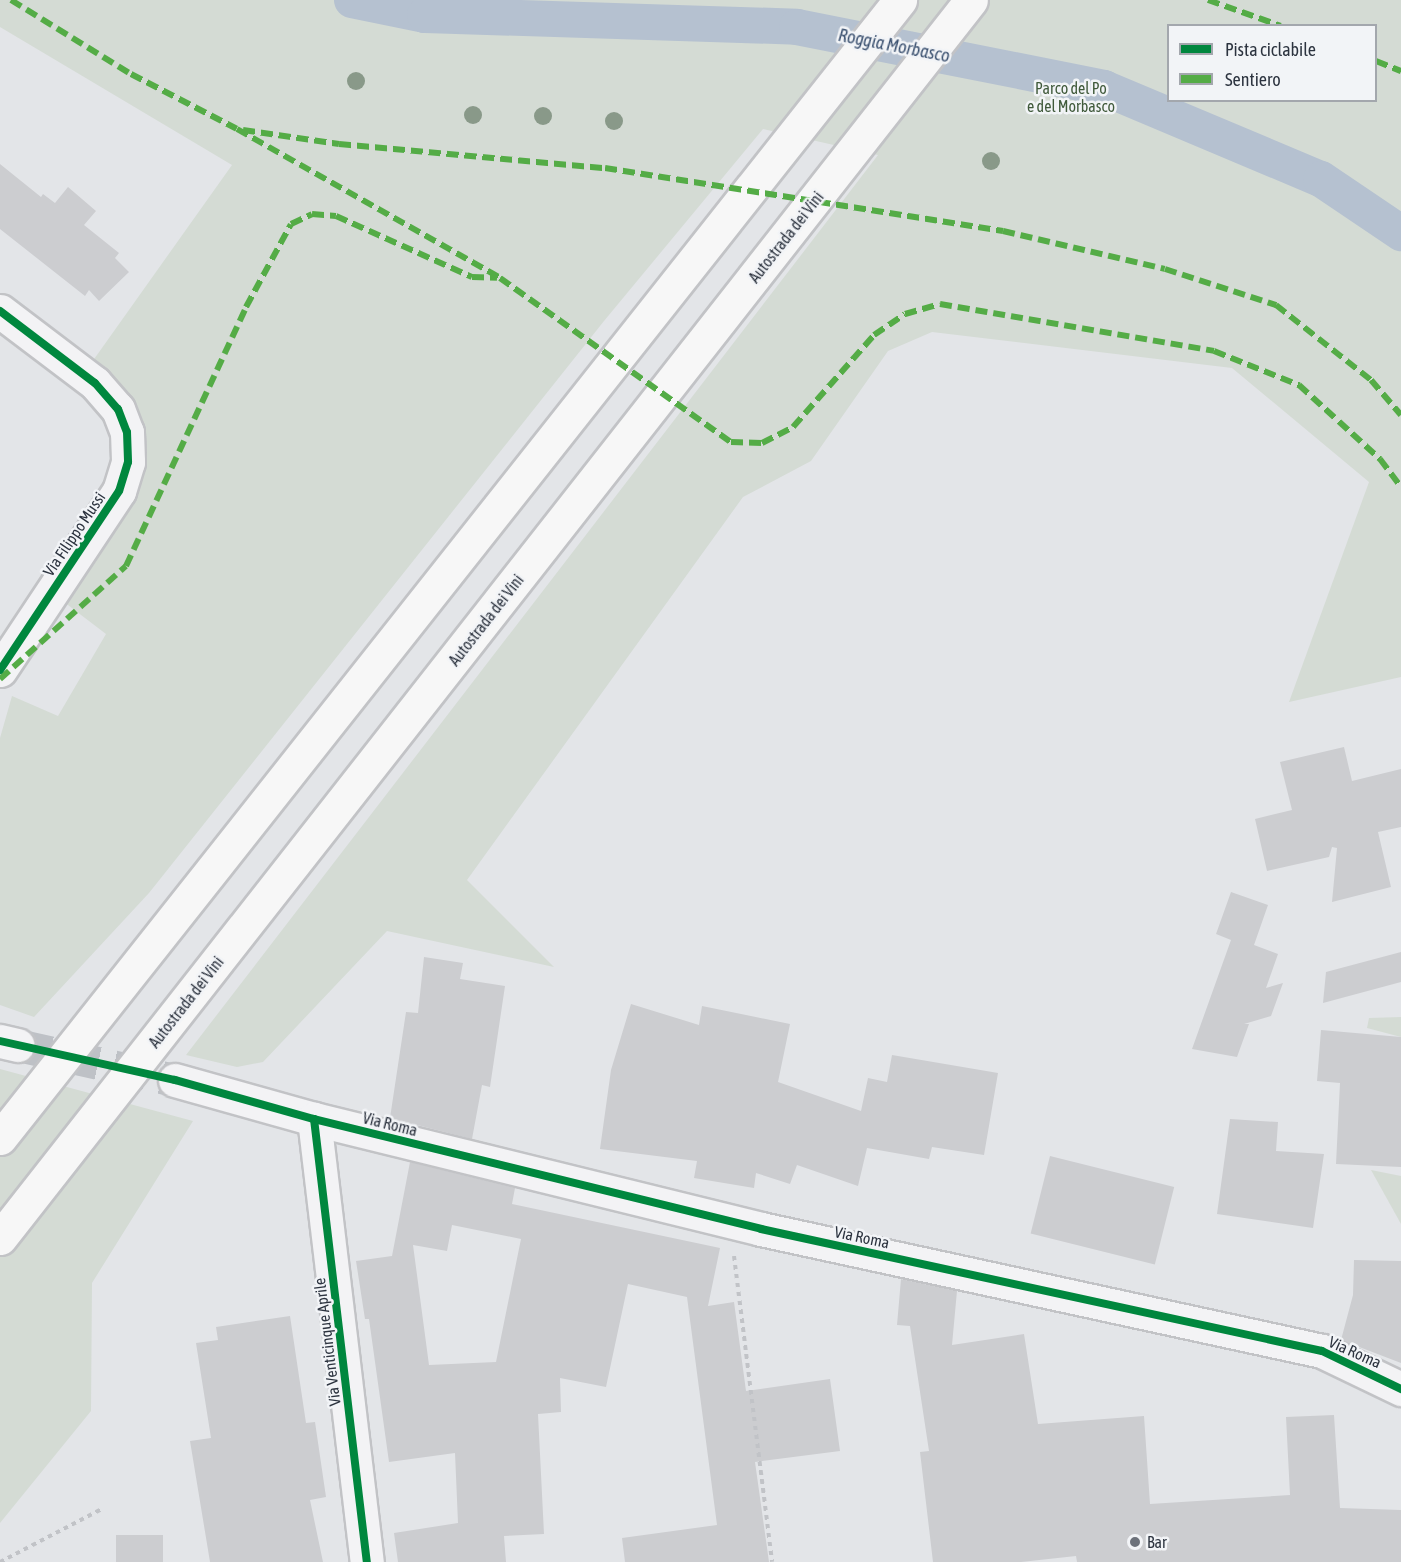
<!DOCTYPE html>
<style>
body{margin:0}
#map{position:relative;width:1401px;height:1562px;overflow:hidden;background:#e3e5e8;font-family:"Asap Condensed",sans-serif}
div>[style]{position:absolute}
.green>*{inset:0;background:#d4dbd4}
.canal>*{height:36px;margin:-18px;padding:0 18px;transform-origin:18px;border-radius:18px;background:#b5c1d0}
.building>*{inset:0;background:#cccdd0;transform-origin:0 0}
.tertiary-tunnel>*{height:33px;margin-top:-16.5px;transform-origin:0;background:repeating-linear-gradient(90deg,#bec1c6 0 33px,transparent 0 49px)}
.path>*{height:4px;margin-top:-2px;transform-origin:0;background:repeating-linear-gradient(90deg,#c1c3c7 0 4.5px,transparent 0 9px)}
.roads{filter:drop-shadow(2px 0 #c2c3c6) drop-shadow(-2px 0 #c2c3c6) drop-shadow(0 2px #c2c3c6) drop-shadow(0 -2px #c2c3c6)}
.minor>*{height:33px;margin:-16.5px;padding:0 16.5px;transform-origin:16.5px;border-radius:16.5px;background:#f3f3f5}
.tertiary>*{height:33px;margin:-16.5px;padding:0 16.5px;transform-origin:16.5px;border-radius:16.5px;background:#f3f3f5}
.motorway>*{height:33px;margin:-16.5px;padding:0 16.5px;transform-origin:16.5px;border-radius:16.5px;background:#f7f7f7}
.quiet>*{height:6px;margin-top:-3px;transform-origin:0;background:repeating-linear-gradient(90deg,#54ac46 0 12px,transparent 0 18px)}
.cycleway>*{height:8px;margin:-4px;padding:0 4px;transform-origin:4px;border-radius:4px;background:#00873e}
.trees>*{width:18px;height:18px;margin:-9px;border-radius:50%;background:#899989}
.dots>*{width:16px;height:16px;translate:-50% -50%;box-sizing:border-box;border:3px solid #f2f4f7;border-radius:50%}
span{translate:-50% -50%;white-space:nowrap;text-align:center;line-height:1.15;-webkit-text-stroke:5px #f2f4f7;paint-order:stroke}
.park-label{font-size:16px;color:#405a3b}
.street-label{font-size:16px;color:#2c333f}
.poi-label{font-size:16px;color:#2c333f}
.left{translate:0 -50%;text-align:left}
.water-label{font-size:18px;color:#3a506f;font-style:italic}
.legend{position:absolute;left:1167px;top:24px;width:210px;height:78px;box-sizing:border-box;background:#f2f4f7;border:2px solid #a3a7ad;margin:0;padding:8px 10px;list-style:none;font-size:18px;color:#2c333f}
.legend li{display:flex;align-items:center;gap:12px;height:30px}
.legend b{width:30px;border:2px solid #a3a7ad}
</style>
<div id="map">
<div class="green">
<i style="clip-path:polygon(evenodd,0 0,1401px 0,1401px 677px,1289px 702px,1369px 482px,1232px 368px,932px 332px,888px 351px,811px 461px,743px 497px,467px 880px,554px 967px,387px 931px,263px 1062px,237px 1067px,186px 1055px,878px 155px,763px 129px,604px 321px,149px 893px,34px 1017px,0 1005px,0 738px,12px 696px,58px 716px,106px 634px,64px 602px,138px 487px,140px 428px,117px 382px,92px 362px,232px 165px,0 27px,0 0,1168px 26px,1376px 26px,1376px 100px,1168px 100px,1168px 26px)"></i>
<i style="clip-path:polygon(1401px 1017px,1401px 1037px,1367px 1028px,1369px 1018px)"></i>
<i style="clip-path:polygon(0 1069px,193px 1121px,92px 1283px,91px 1411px,0 1523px)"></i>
<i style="clip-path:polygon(1371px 1170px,1401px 1176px,1401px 1224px)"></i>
</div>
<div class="canal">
<i style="left:352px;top:0;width:75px;rotate:11.6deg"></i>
<i style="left:425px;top:15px;width:372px;rotate:1.8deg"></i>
<i style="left:797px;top:27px;width:313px;rotate:11.2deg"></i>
<i style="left:1104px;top:88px;width:235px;rotate:22.8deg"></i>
<i style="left:1321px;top:179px;width:97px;rotate:34deg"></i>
</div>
<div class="building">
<i style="clip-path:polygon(0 164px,41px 197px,43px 194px,55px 203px,68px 187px,96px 211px,84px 225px,119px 253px,115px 258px,129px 272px,99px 301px,89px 290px,85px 296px,0 229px)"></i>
<i style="clip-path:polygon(1344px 747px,1352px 781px,1401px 769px,1401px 827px,1378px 832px,1391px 887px,1332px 902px,1337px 848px,1332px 847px,1329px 857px,1267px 871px,1255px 819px,1292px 810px,1280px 762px)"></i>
<i style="clip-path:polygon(1231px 892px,1268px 905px,1254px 945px,1278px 954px,1266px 988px,1283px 983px,1271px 1016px,1244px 1024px,1249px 1024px,1237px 1057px,1192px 1049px,1231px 940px,1216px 934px)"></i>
<i style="clip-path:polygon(1401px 952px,1401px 982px,1323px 1003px,1326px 972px)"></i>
<i style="clip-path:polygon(424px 957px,463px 963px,460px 979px,505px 986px,490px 1087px,482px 1085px,472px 1139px,390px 1118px,406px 1012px,418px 1013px)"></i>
<i style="clip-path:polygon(631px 1004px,699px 1025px,702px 1006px,790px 1024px,778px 1082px,861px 1111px,868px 1078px,887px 1082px,892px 1055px,998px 1073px,984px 1155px,932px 1147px,929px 1159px,867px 1148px,858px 1186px,797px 1165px,790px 1184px,756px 1173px,754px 1188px,694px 1178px,697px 1161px,600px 1149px,611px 1070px)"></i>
<i style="clip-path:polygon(1321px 1030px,1401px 1037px,1401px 1167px,1336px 1164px,1340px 1083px,1317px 1081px)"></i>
<i style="clip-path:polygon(1230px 1119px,1278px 1122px,1276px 1151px,1324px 1154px,1313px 1228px,1217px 1214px)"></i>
<i style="left:1050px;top:1156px;width:128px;height:80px;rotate:14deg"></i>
<i style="clip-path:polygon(evenodd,410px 1162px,515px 1188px,512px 1204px,720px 1248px,708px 1306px,734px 1302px,746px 1391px,830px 1379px,840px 1451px,755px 1462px,769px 1562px,625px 1562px,622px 1538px,717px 1525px,687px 1297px,628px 1284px,606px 1387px,560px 1378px,561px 1412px,538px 1414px,544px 1534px,504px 1536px,506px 1562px,398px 1562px,394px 1533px,458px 1523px,455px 1453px,389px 1462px,369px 1319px,365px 1319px,356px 1261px,392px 1256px,410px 1162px,452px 1225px,521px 1239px,496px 1362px,429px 1365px,413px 1245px,447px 1251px,452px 1225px)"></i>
<i style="clip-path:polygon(1354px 1260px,1401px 1261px,1401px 1363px,1341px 1340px,1353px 1295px)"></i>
<i style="clip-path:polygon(901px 1279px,957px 1291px,952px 1345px,1024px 1334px,1038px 1424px,1144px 1416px,1150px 1504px,1290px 1495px,1286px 1417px,1334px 1415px,1340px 1508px,1401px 1510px,1401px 1562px,1077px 1562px,1076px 1556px,1021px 1562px,933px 1562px,920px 1452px,929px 1451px,910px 1326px,897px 1325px)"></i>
<i style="clip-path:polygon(290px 1316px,306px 1423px,315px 1422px,326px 1497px,310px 1500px,323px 1562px,210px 1562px,190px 1441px,211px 1438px,196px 1343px,218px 1340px,216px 1327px)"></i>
<i style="left:163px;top:1535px;width:27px;height:47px;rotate:90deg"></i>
</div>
<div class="tertiary-tunnel">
<i style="left:18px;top:1045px;width:161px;rotate:12.6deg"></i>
</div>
<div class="path">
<i style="left:734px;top:1256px;width:308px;rotate:82.9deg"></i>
<i style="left:0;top:1562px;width:115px;rotate:-27.5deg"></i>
</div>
<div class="roads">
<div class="minor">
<i style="left:0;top:311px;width:119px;rotate:37.2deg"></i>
<i style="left:95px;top:383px;width:35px;rotate:49deg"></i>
<i style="left:118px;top:409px;width:25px;rotate:69deg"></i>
<i style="left:127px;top:432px;width:30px;rotate:88deg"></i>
<i style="left:128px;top:462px;width:30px;rotate:107deg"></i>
<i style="left:119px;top:491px;width:215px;rotate:123.6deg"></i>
</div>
<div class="tertiary">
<i style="left:0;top:1041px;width:18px;rotate:13deg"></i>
<i style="left:175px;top:1080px;width:144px;rotate:15.7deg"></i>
<i style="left:314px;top:1119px;width:460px;rotate:13.8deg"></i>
<i style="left:761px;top:1229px;width:574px;rotate:12.27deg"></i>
<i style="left:1322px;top:1351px;width:88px;rotate:25.7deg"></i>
<i style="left:314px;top:1119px;width:446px;rotate:83.2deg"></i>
</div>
<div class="motorway">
<i style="left:0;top:1138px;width:1451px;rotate:-51.66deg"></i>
<i style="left:0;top:1238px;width:1573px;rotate:-51.89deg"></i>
</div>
</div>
<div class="quiet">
<i style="left:11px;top:0;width:141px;rotate:31.7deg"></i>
<i style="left:131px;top:74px;width:119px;rotate:27.4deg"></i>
<i style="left:237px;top:129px;width:302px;rotate:29.5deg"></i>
<i style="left:500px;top:278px;width:283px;rotate:35.4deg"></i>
<i style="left:731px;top:442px;width:31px;rotate:2deg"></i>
<i style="left:762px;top:443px;width:35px;rotate:-27deg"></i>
<i style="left:793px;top:427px;width:123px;rotate:-48.6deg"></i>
<i style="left:874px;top:335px;width:37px;rotate:-34deg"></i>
<i style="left:905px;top:314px;width:36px;rotate:-16deg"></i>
<i style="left:940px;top:304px;width:278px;rotate:9.7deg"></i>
<i style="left:1214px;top:351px;width:92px;rotate:21.8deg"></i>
<i style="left:1299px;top:385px;width:110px;rotate:42.4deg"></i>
<i style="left:1380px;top:459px;width:35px;rotate:53deg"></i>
<i style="left:1208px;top:0;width:77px;rotate:19.6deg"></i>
<i style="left:1376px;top:61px;width:27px;rotate:22deg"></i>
<i style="left:243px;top:130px;width:97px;rotate:8.3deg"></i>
<i style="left:339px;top:144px;width:267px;rotate:5.2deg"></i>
<i style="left:605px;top:168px;width:403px;rotate:9deg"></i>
<i style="left:1003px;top:231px;width:166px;rotate:13.2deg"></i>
<i style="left:1165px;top:269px;width:117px;rotate:18deg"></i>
<i style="left:1276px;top:305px;width:121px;rotate:38.3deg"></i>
<i style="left:1371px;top:380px;width:46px;rotate:49.4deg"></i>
<i style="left:0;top:679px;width:169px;rotate:-41.9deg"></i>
<i style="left:126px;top:566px;width:285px;rotate:-65.1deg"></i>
<i style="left:246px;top:307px;width:94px;rotate:-61.5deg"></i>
<i style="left:291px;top:224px;width:23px;rotate:-25deg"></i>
<i style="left:312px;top:214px;width:24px;rotate:5deg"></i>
<i style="left:336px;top:216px;width:149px;rotate:24.2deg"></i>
<i style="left:472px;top:277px;width:25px;rotate:2deg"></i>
</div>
<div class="cycleway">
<i style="left:0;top:311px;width:119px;rotate:37.2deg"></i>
<i style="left:95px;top:383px;width:35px;rotate:49deg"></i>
<i style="left:118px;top:409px;width:25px;rotate:69deg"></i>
<i style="left:127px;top:432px;width:30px;rotate:88deg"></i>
<i style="left:128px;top:462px;width:30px;rotate:107deg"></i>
<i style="left:119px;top:491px;width:215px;rotate:123.6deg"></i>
<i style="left:0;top:1041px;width:179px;rotate:12.6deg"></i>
<i style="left:175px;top:1080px;width:144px;rotate:15.7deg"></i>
<i style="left:314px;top:1119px;width:460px;rotate:13.8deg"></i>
<i style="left:761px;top:1229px;width:574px;rotate:12.27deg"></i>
<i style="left:1322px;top:1351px;width:88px;rotate:25.7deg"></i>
<i style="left:314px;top:1119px;width:446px;rotate:83.2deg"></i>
</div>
<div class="trees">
<i style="left:356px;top:81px"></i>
<i style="left:473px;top:115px"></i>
<i style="left:543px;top:116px"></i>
<i style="left:614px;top:121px"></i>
<i style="left:991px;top:161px"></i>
</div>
<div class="dots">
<i style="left:1135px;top:1542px;background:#6c717a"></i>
</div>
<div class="park-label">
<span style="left:1071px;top:97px">Parco del Po<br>e del Morbasco</span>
</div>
<div class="street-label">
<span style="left:786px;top:237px;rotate:-52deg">Autostrada dei Vini</span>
<span style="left:74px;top:534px;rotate:-56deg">Via Filippo Mussi</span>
<span style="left:486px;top:620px;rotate:-52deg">Autostrada dei Vini</span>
<span style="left:186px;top:1002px;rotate:-52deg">Autostrada dei Vini</span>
<span style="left:390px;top:1124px;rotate:14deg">Via Roma</span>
<span style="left:862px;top:1237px;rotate:12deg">Via Roma</span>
<span style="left:327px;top:1342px;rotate:-97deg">Via Venticinque Aprile</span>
<span style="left:1355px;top:1352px;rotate:24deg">Via Roma</span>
</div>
<div class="poi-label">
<span class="left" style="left:1147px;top:1542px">Bar</span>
</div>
<div class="water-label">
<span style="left:894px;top:46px;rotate:11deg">Roggia Morbasco</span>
</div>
<ul class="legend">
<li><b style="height:8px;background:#00873e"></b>Pista ciclabile</li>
<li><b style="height:8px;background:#54ac46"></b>Sentiero</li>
</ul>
</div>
